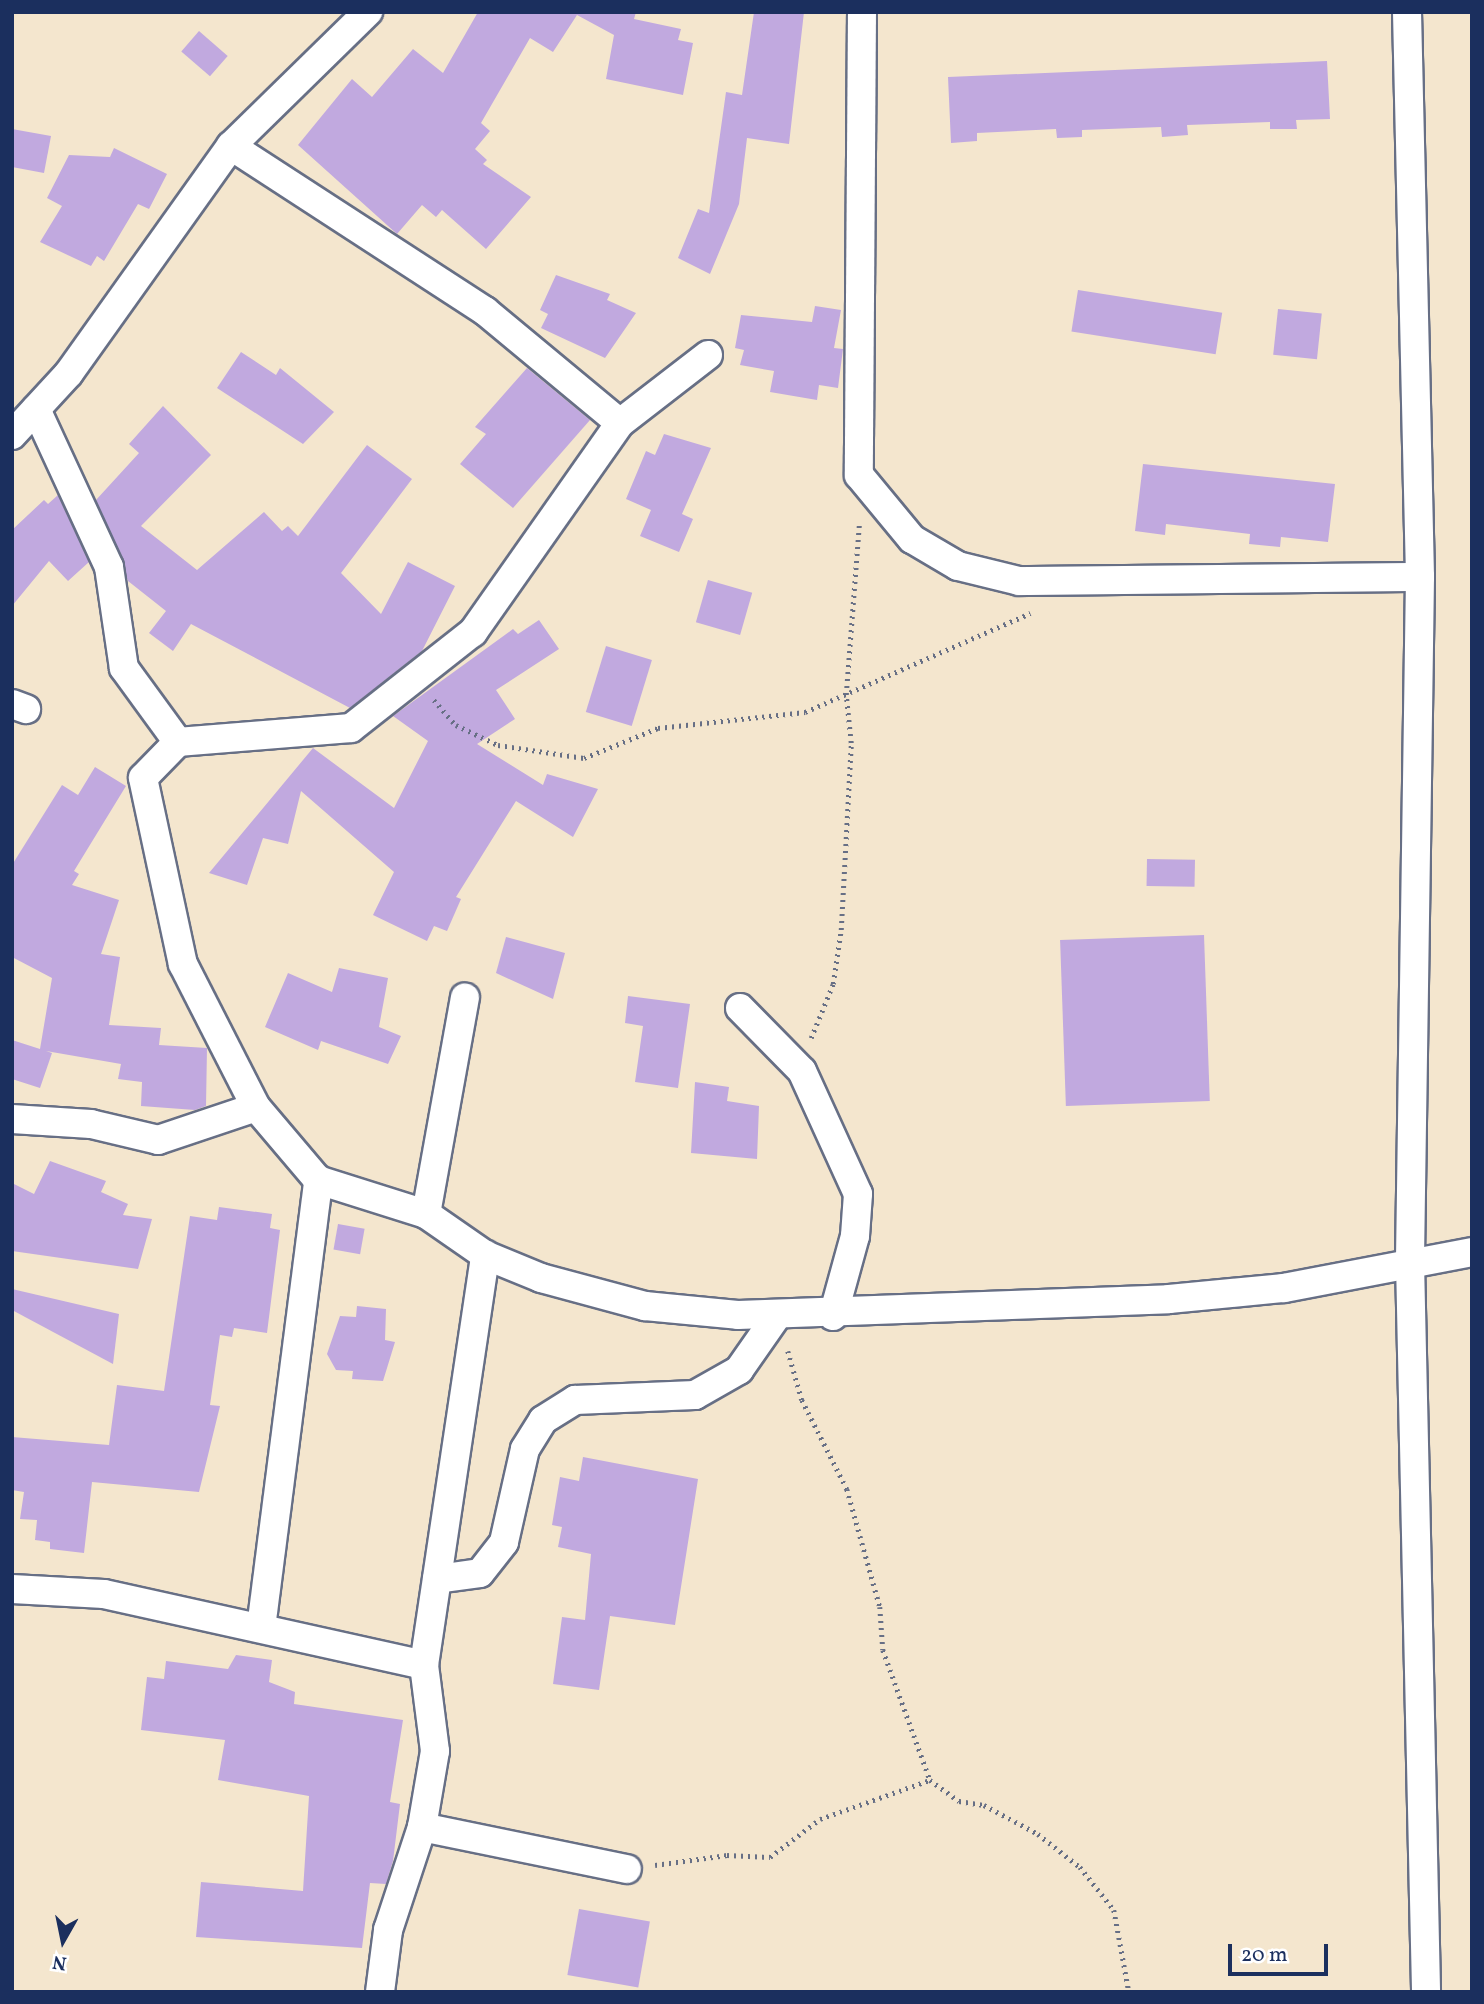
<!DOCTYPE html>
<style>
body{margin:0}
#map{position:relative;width:1484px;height:2004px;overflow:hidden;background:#f4e6ce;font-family:Vollkorn,serif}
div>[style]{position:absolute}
.building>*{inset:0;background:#c1a9df;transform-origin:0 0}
.path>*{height:4.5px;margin-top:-2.25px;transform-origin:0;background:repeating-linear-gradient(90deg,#676f85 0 2px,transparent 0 7px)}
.roads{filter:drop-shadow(2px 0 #676f85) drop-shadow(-2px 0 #676f85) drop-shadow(0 2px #676f85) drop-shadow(0 -2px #676f85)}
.street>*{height:28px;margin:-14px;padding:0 14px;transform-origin:14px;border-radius:14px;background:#fff}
span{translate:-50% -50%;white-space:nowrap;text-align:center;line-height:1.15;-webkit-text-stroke:6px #fff;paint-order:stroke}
.frame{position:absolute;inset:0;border:14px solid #1b2f5e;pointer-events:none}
.north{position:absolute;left:28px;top:1906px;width:70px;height:70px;-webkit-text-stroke:5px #fff;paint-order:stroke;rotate:189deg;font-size:19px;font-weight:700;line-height:28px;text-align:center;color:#1b2f5e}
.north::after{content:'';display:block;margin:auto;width:24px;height:32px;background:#1b2f5e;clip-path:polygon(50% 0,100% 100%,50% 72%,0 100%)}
.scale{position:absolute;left:1228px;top:1944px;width:100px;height:32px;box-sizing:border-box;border:4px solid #1b2f5e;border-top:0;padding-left:9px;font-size:21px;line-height:24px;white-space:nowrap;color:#1b2f5e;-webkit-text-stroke:5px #fff;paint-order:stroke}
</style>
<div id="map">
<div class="building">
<i style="clip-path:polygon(478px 12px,636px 12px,634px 19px,681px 29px,678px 40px,693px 43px,683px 95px,606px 79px,614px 35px,577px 15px,553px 52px,530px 38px,481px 123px,490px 131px,475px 149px,487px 160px,483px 164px,531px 197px,486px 249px,442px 210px,436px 217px,422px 205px,397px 234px,298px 145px,352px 79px,372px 97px,413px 49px,443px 73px)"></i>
<i style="clip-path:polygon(754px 12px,804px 12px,789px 144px,747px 138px,739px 204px,710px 274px,678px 258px,698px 209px,709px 213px,726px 92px,742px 95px)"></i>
<i style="left:199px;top:31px;width:38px;height:27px;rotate:41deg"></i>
<i style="clip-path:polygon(1327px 61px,1330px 119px,1296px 120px,1297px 129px,1270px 129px,1270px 122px,1187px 125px,1188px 135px,1162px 137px,1161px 127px,1082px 130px,1082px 137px,1057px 138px,1056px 129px,977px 133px,977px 141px,951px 143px,948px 77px)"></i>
<i style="clip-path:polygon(12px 129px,51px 136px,44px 173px,12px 167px)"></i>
<i style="clip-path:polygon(114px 148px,167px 174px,149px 209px,138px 204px,104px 261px,97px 256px,91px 266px,40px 242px,62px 206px,47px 198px,69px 155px,110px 157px)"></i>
<i style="clip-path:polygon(556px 275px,610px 294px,607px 300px,636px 313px,605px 358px,541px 328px,548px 314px,540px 310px)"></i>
<i style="left:1078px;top:290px;width:146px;height:42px;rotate:9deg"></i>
<i style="clip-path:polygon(815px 306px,841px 310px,834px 348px,843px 349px,838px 388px,819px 385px,817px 400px,770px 392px,774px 371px,740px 365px,744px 350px,735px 348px,741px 315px,812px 322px)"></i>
<i style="left:1278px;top:309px;width:44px;height:46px;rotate:6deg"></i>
<i style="clip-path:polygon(241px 352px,276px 375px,280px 368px,334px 412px,303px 444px,217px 388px)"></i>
<i style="clip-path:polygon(527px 368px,590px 420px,513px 508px,460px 464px,486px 434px,475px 427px)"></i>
<i style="clip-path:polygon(163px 406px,211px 455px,141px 526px,197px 570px,264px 512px,282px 531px,288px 526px,298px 536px,367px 445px,412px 479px,341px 573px,381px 614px,408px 562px,455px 586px,422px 651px,350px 708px,191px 624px,173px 651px,149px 633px,166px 611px,128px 581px,96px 500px,139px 453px,129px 444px)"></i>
<i style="clip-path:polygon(664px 434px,711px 448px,682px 514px,693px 519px,679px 552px,640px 536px,651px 510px,626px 499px,646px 451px,655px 455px)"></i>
<i style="clip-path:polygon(1143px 464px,1335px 484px,1328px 542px,1281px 537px,1280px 547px,1249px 544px,1250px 534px,1166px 524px,1165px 535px,1135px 531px)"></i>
<i style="clip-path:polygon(58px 495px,89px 562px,68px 581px,49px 561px,12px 606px,12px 530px,44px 500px,48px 504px)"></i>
<i style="left:708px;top:580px;width:46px;height:44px;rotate:16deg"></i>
<i style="clip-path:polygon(539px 620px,559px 649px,496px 690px,515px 719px,477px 744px,543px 785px,547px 774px,598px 789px,573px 837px,516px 801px,456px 897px,461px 899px,447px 931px,434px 926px,427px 941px,373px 915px,394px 872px,301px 791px,288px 844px,263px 838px,247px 885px,209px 873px,313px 748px,394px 808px,428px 741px,393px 716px,513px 629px,518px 634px)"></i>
<i style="left:606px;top:646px;width:48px;height:69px;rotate:17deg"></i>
<i style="clip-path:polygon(95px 767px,126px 786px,74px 871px,79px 874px,72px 885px,119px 900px,101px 954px,120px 957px,109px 1025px,161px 1028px,159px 1045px,207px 1048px,206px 1106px,195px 1110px,141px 1106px,142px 1082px,118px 1079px,121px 1064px,46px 1051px,52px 1053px,40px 1088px,12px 1079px,12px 1040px,40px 1049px,52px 978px,12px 957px,12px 865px,62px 785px,78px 795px)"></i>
<i style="left:1147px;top:859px;width:48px;height:27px;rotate:1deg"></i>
<i style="left:1204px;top:935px;width:166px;height:144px;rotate:88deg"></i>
<i style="clip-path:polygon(506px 937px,565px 953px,553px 999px,496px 973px)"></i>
<i style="clip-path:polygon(339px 968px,388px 978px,379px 1027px,401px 1036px,388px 1064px,321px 1041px,318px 1050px,265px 1027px,288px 973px,332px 992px)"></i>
<i style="clip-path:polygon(628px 996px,690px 1004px,678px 1088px,635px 1082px,643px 1026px,625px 1023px)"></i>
<i style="clip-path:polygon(695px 1082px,729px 1087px,727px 1101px,759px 1106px,757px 1159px,691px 1153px)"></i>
<i style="clip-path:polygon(50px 1161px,106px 1181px,101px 1192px,128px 1204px,123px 1215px,152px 1219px,138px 1269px,12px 1251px,12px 1183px,34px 1194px)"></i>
<i style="clip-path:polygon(219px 1207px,272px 1214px,270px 1228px,280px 1230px,267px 1333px,234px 1328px,232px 1337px,220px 1335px,210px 1405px,220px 1406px,199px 1492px,92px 1482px,84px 1553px,50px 1549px,50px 1542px,35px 1540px,37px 1520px,20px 1519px,24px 1492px,12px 1490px,12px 1437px,109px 1445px,117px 1385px,164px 1391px,190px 1216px,217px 1220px)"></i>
<i style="left:338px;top:1224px;width:27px;height:26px;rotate:10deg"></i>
<i style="clip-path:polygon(12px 1289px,119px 1314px,113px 1364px,12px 1310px)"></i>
<i style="clip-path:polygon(357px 1306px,386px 1309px,385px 1340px,395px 1342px,383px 1381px,352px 1379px,353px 1371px,336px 1370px,327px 1354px,340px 1316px,356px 1317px)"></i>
<i style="clip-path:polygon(583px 1457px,698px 1479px,675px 1625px,610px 1616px,599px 1690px,553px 1684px,562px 1617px,585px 1620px,591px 1554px,558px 1547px,562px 1527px,552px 1525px,560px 1477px,579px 1481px)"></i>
<i style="clip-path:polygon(236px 1655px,272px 1660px,269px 1682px,295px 1692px,294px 1704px,403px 1720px,390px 1802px,400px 1804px,393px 1861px,386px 1884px,370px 1883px,362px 1948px,196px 1937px,201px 1882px,303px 1891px,309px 1796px,218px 1780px,225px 1740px,141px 1730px,147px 1677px,164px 1679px,166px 1661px,228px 1669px)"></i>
<i style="left:579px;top:1909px;width:72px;height:67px;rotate:10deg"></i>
</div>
<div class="path">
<i style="left:434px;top:700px;width:33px;rotate:49deg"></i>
<i style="left:456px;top:725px;width:47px;rotate:25.5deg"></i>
<i style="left:498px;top:745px;width:87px;rotate:8.6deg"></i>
<i style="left:584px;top:758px;width:80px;rotate:-22.1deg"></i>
<i style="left:658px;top:728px;width:148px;rotate:-6.2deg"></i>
<i style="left:805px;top:712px;width:246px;rotate:-23.7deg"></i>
<i style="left:811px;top:1038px;width:58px;rotate:-67.8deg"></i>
<i style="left:833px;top:984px;width:55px;rotate:-81.6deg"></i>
<i style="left:841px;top:930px;width:187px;rotate:-86.9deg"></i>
<i style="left:851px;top:743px;width:48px;rotate:-95.9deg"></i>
<i style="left:846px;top:695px;width:170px;rotate:-85.6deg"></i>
<i style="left:788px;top:1351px;width:51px;rotate:74.1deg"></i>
<i style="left:802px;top:1400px;width:100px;rotate:63.2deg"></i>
<i style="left:847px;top:1489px;width:123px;rotate:74.4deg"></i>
<i style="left:880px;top:1607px;width:43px;rotate:86deg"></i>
<i style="left:883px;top:1650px;width:138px;rotate:70.1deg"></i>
<i style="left:930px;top:1780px;width:36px;rotate:36deg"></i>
<i style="left:959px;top:1801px;width:25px;rotate:9deg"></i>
<i style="left:984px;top:1805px;width:61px;rotate:28.2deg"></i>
<i style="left:1038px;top:1834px;width:53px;rotate:38.2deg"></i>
<i style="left:1080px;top:1867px;width:55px;rotate:51.7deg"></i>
<i style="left:1114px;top:1910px;width:83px;rotate:79.6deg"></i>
<i style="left:655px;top:1865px;width:73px;rotate:-7.9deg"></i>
<i style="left:727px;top:1855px;width:43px;rotate:2.7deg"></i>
<i style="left:770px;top:1857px;width:63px;rotate:-37.2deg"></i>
<i style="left:820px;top:1819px;width:117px;rotate:-19.5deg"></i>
</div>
<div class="roads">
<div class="street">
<i style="left:862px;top:12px;width:463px;rotate:90.4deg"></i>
<i style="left:859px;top:475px;width:83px;rotate:50.4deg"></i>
<i style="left:912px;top:539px;width:53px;rotate:30.4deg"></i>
<i style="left:958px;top:566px;width:63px;rotate:13.8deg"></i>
<i style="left:1019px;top:581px;width:401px;rotate:-0.6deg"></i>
<i style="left:1407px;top:12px;width:565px;rotate:88.68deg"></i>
<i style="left:1420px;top:577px;width:685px;rotate:90.84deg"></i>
<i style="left:1410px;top:1262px;width:730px;rotate:88.74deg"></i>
<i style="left:231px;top:146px;width:303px;rotate:33deg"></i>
<i style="left:485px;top:311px;width:175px;rotate:39.7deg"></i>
<i style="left:708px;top:355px;width:111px;rotate:142.3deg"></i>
<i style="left:620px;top:423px;width:256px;rotate:125.1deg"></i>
<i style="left:473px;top:632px;width:155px;rotate:141.8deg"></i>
<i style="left:351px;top:728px;width:174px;rotate:175.4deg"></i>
<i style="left:178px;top:742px;width:50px;rotate:134.2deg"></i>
<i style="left:143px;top:778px;width:190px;rotate:77.9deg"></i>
<i style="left:183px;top:964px;width:161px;rotate:63deg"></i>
<i style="left:256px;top:1107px;width:96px;rotate:49.7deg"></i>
<i style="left:318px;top:1180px;width:113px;rotate:17.5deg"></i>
<i style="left:426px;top:1214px;width:72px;rotate:34.8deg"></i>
<i style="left:485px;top:1255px;width:61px;rotate:22.3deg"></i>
<i style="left:541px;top:1278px;width:108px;rotate:15.1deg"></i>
<i style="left:645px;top:1306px;width:93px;rotate:5.5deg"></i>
<i style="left:738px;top:1315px;width:431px;rotate:-2.1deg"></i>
<i style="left:1169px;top:1299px;width:116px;rotate:-5.5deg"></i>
<i style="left:1284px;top:1288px;width:191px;rotate:-10.8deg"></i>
<i style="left:36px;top:409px;width:174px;rotate:65.2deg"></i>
<i style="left:109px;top:567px;width:102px;rotate:81.6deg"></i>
<i style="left:124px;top:668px;width:92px;rotate:53.9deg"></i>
<i style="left:12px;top:435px;width:84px;rotate:-47.4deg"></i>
<i style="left:69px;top:373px;width:279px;rotate:-54.5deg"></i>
<i style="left:231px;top:146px;width:192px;rotate:-44.4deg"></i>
<i style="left:12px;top:704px;width:15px;rotate:20deg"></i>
<i style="left:740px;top:1008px;width:88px;rotate:45.5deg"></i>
<i style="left:802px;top:1071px;width:135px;rotate:65.5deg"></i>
<i style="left:858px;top:1194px;width:42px;rotate:94.1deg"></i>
<i style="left:855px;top:1236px;width:83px;rotate:105.4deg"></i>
<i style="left:12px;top:1119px;width:79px;rotate:3.6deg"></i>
<i style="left:91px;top:1124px;width:69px;rotate:13.4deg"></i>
<i style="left:158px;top:1140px;width:103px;rotate:-18.6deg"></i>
<i style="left:426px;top:1214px;width:220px;rotate:-79.8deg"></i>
<i style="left:437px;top:1579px;width:43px;rotate:-7.9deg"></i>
<i style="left:480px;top:1573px;width:39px;rotate:-52deg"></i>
<i style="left:504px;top:1542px;width:95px;rotate:-77.3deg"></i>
<i style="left:525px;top:1449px;width:34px;rotate:-58deg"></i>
<i style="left:543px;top:1420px;width:38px;rotate:-32deg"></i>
<i style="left:575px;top:1400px;width:120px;rotate:-2.4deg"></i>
<i style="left:695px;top:1395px;width:51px;rotate:-29.6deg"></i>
<i style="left:739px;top:1370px;width:65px;rotate:-55.1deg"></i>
<i style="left:12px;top:1589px;width:92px;rotate:3.1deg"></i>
<i style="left:104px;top:1594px;width:328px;rotate:12.5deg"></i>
<i style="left:261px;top:1628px;width:452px;rotate:-82.7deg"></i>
<i style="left:422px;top:1827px;width:209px;rotate:11.6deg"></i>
<i style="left:380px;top:1992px;width:63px;rotate:-82.6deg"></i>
<i style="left:388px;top:1930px;width:108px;rotate:-71.7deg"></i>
<i style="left:422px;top:1827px;width:77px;rotate:-80.3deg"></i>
<i style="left:435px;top:1751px;width:87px;rotate:-97.3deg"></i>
<i style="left:424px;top:1665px;width:415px;rotate:-81.5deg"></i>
</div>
</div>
<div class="frame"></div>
<div class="north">N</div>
<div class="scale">20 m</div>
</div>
